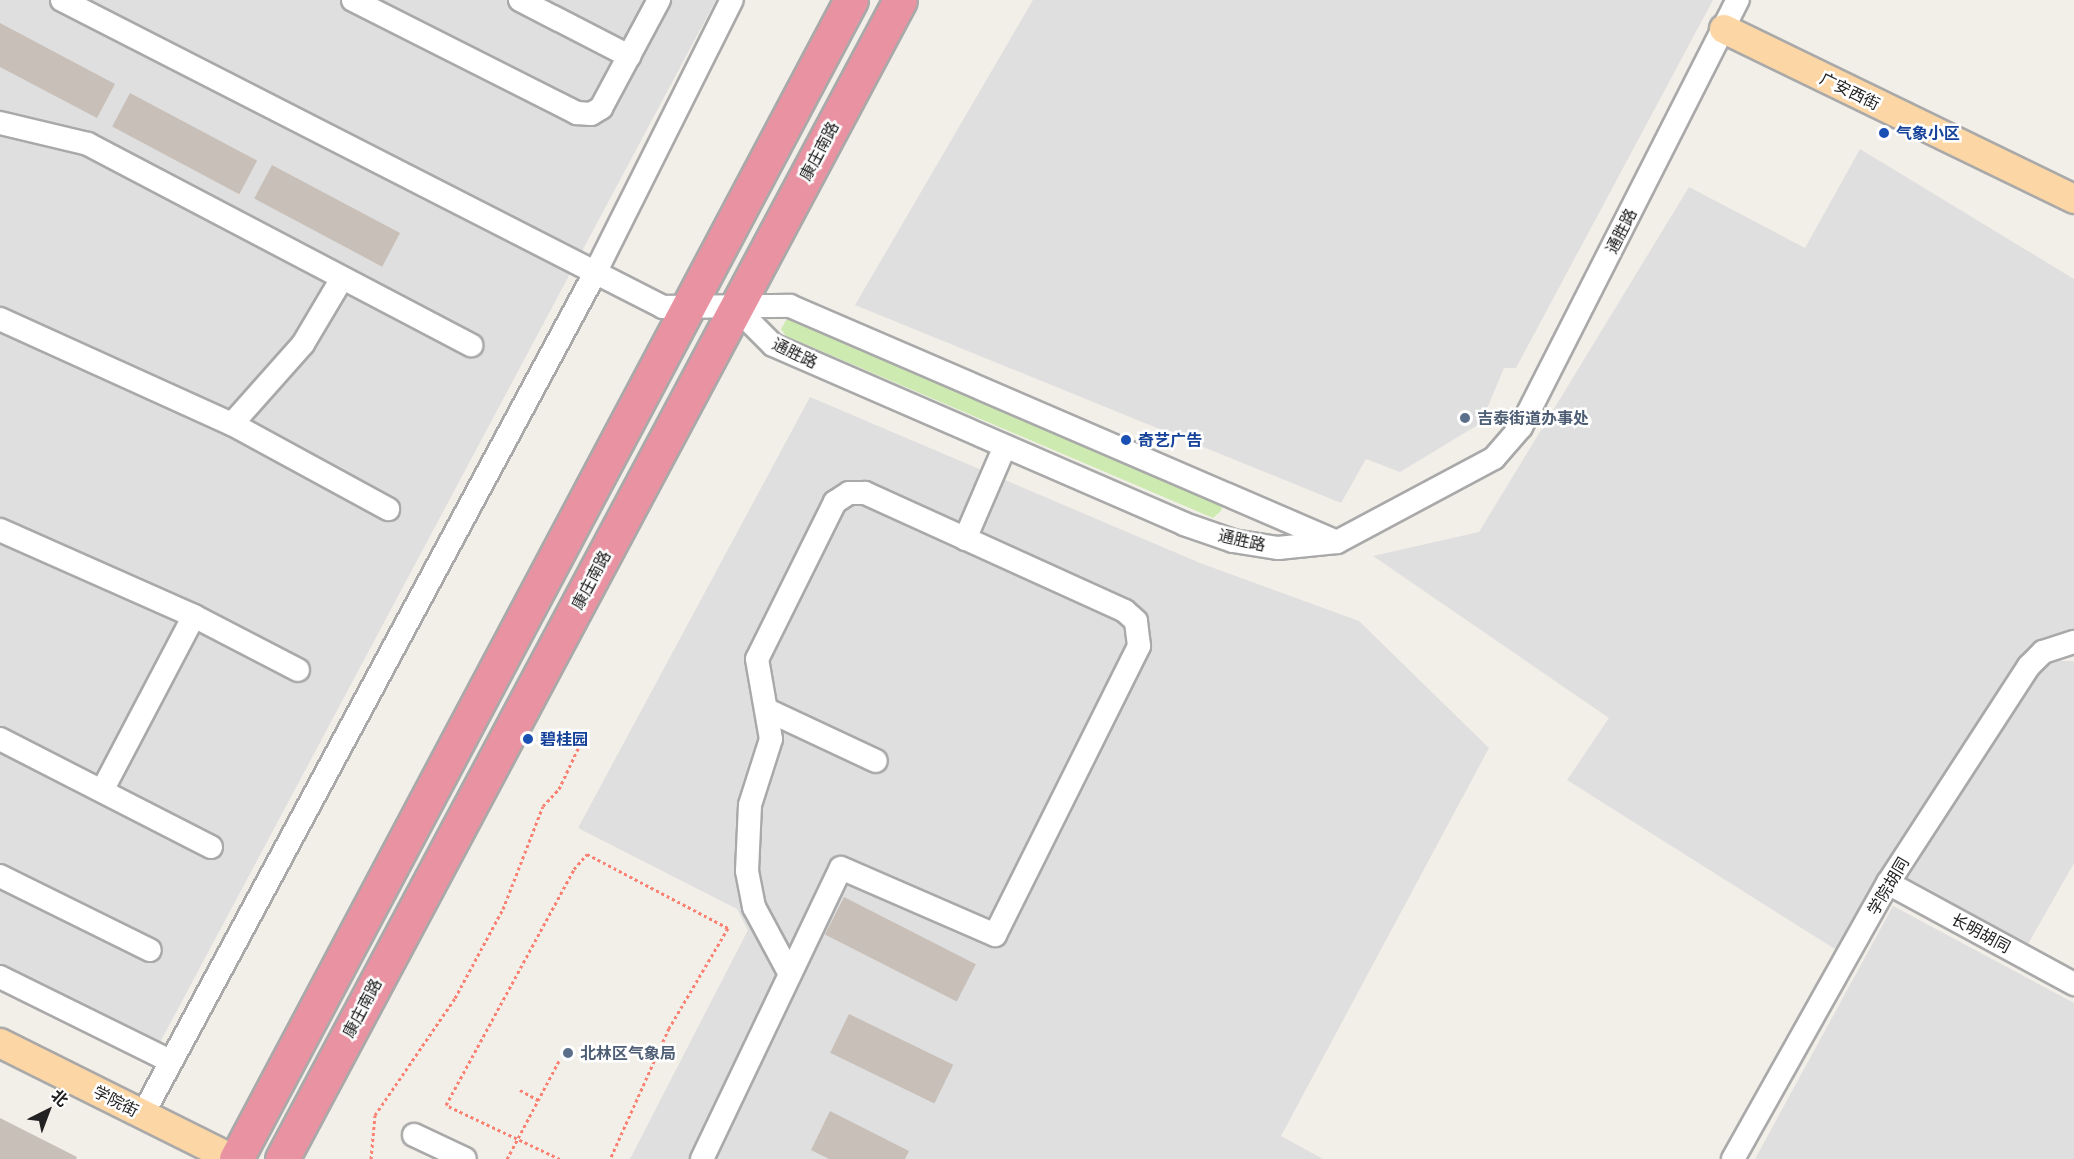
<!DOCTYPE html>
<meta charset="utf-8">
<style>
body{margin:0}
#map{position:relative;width:2074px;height:1159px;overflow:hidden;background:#f2efe9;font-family:"Titillium Web","Noto Sans SC",sans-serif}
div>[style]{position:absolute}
.residential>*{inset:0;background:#e0dfdf}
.grass>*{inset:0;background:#cdebb0}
.building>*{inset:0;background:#c7bfb8;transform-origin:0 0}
.path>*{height:3px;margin-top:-1.5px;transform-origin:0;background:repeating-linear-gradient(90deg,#fa8072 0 3px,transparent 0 6px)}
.roads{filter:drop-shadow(2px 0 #a9a9a9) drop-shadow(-2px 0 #a9a9a9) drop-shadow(0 2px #a9a9a9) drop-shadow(0 -2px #a9a9a9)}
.minor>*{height:22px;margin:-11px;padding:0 11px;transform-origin:11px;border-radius:11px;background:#fff}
.major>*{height:28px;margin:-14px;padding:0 14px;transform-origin:14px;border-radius:14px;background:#fcd6a4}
.highway>*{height:33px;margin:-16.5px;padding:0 16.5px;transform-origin:16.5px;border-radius:16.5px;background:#e892a2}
.dots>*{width:16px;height:16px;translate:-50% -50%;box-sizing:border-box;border:3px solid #fff;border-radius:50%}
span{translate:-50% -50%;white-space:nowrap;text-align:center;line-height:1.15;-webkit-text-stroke:5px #fff;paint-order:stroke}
.street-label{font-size:16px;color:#222}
.transit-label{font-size:16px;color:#164399;font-weight:700}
.left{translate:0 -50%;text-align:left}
.service-label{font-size:16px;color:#4e5e75;font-weight:700}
.north{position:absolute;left:18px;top:1081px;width:60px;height:60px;-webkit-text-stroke:4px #fff;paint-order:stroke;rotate:42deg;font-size:16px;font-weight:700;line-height:24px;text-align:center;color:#222}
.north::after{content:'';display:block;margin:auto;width:21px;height:27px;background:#222;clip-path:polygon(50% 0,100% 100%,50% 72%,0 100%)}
</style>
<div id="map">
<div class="residential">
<i style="clip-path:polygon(0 0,716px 0,157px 1048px,0 970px)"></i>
<i style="clip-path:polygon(1033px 0,1713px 0,1516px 368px,1504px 368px,1481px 423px,1400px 472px,1366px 459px,1341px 503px,855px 305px)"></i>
<i style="clip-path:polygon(1860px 149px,2074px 279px,2074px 635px,2042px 640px,2009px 676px,1838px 951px,1567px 780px,1609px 718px,1373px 556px,1479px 532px,1689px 187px,1805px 248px)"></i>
<i style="clip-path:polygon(810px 397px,1200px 563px,1359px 621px,1489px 748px,1281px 1136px,1323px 1159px,630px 1159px,748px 930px,737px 909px,578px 828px)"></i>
<i style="clip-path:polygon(2059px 661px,2074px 661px,2074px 863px,2023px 953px,1903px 886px,2040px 668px)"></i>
<i style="clip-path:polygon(1893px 906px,2074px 1003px,2074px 1159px,1755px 1159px)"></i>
</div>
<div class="grass">
<i style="clip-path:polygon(788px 317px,1223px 503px,1221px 511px,1213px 518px,786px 336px,781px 329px)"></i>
</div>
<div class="building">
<i style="clip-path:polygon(0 23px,115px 84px,97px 118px,0 67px)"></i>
<i style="left:130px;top:93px;width:144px;height:38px;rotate:28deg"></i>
<i style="left:272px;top:165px;width:145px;height:38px;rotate:28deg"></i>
<i style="left:844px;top:897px;width:148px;height:42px;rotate:27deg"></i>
<i style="left:849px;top:1014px;width:116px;height:43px;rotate:26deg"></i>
<i style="clip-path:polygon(830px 1111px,909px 1151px,905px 1159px,829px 1159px,811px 1150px)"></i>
<i style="clip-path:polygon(0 1118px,77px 1157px,76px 1159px,0 1159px)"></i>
</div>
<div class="path">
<i style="left:520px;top:1090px;width:21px;rotate:29deg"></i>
<i style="left:371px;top:1159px;width:44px;rotate:-84.8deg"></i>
<i style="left:375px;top:1115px;width:142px;rotate:-55.6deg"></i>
<i style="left:455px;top:998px;width:101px;rotate:-61.7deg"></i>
<i style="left:503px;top:909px;width:110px;rotate:-68.8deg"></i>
<i style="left:543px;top:806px;width:23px;rotate:-47deg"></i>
<i style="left:559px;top:789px;width:56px;rotate:-64.8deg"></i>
<i style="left:507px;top:1159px;width:113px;rotate:-62.1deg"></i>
<i style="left:560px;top:1159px;width:126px;rotate:-154.7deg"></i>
<i style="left:446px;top:1105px;width:268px;rotate:-61.5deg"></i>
<i style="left:574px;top:869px;width:20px;rotate:-49deg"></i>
<i style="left:587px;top:854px;width:159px;rotate:27.7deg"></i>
<i style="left:728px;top:928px;width:116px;rotate:120.5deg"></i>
<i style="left:669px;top:1028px;width:144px;rotate:114.2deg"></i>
</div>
<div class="roads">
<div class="minor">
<i style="left:62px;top:0;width:675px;rotate:27.06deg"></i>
<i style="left:663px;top:307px;width:127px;rotate:-0.5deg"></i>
<i style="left:790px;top:306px;width:596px;rotate:23.34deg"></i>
<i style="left:353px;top:0;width:251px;rotate:26.8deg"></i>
<i style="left:577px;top:113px;width:14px;rotate:4deg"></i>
<i style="left:591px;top:114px;width:12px;rotate:-31deg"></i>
<i style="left:601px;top:108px;width:123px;rotate:-61.8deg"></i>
<i style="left:520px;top:0;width:123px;rotate:27.2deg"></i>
<i style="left:0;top:123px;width:90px;rotate:13.4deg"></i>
<i style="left:88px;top:144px;width:433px;rotate:27.7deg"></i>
<i style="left:736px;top:308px;width:52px;rotate:45deg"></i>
<i style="left:773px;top:345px;width:448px;rotate:23.5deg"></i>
<i style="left:1184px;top:524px;width:52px;rotate:19.1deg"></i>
<i style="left:1233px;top:541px;width:46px;rotate:8.8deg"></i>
<i style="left:1278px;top:548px;width:59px;rotate:-5.8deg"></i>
<i style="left:1337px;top:542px;width:178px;rotate:-28.1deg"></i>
<i style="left:1494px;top:458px;width:41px;rotate:-48.9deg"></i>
<i style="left:1521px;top:427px;width:479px;rotate:-63.1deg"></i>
<i style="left:0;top:319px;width:255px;rotate:24.4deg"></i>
<i style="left:232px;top:424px;width:178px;rotate:28.6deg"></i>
<i style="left:232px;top:424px;width:107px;rotate:-48.4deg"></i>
<i style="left:303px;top:344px;width:74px;rotate:-59.3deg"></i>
<i style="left:0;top:530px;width:212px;rotate:23.9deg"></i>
<i style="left:194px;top:616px;width:117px;rotate:27.4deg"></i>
<i style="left:965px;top:539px;width:101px;rotate:-66.7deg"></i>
<i style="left:767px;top:710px;width:120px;rotate:25.1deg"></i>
<i style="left:0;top:739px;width:237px;rotate:27.1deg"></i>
<i style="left:103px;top:789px;width:195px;rotate:-62.3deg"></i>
<i style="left:0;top:876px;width:167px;rotate:26.3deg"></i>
<i style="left:1888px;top:883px;width:212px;rotate:28.5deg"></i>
<i style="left:0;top:977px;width:190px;rotate:26.3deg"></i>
<i style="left:143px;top:1114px;width:955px;rotate:-61.74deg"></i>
<i style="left:595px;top:273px;width:305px;rotate:-63.4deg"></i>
<i style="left:414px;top:1135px;width:56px;rotate:25.2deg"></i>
<i style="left:702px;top:1159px;width:322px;rotate:-64.5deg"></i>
<i style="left:841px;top:868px;width:168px;rotate:23.5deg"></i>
<i style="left:995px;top:935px;width:323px;rotate:-63.5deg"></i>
<i style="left:1139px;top:646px;width:25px;rotate:-97deg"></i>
<i style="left:1136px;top:621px;width:15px;rotate:-138deg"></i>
<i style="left:1125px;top:611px;width:286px;rotate:-155.6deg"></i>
<i style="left:865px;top:493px;width:16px;rotate:180deg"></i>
<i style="left:849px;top:493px;width:17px;rotate:147deg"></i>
<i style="left:835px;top:502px;width:175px;rotate:116.4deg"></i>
<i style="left:757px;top:659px;width:81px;rotate:80.1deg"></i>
<i style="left:771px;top:739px;width:69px;rotate:107.7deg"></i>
<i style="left:750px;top:805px;width:66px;rotate:92.6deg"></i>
<i style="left:747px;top:871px;width:37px;rotate:79deg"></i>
<i style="left:754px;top:907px;width:76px;rotate:61.8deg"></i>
<i style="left:1733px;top:1159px;width:317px;rotate:-60.7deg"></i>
<i style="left:1888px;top:883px;width:259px;rotate:-57deg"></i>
<i style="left:2029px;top:666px;width:20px;rotate:-45deg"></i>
<i style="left:2043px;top:652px;width:33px;rotate:-18deg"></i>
</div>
<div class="major">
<i style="left:1724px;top:29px;width:389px;rotate:25.9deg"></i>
<i style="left:0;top:1043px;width:260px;rotate:26.5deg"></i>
</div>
<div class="highway">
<i style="left:236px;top:1159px;width:1312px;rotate:-62.05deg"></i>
<i style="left:282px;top:1159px;width:1313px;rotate:-61.93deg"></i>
</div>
</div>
<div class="dots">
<i style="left:1884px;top:133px;background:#1a4fb4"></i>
<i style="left:1465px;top:418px;background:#5c6f8a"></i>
<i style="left:1126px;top:440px;background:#1a4fb4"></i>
<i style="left:528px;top:739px;background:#1a4fb4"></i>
<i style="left:568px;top:1053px;background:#5c6f8a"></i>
</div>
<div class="street-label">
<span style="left:1850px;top:91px;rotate:26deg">广安西街</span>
<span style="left:819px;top:151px;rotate:-62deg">康庄南路</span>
<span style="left:1621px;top:231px;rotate:-63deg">通胜路</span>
<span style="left:795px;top:353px;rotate:26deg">通胜路</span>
<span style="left:1242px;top:540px;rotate:13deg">通胜路</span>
<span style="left:591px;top:580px;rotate:-62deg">康庄南路</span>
<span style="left:1888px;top:886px;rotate:-59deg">学院胡同</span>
<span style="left:1981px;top:933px;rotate:28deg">长明胡同</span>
<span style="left:362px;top:1008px;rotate:-62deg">康庄南路</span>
<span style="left:116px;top:1101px;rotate:27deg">学院街</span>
</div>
<div class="transit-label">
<span class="left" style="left:1896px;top:133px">气象小区</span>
<span class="left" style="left:1138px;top:440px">奇艺广告</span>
<span class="left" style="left:540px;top:739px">碧桂园</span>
</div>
<div class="service-label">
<span class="left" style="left:1477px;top:418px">吉泰街道办事处</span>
<span class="left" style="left:580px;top:1053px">北林区气象局</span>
</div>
<div class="north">北</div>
</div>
